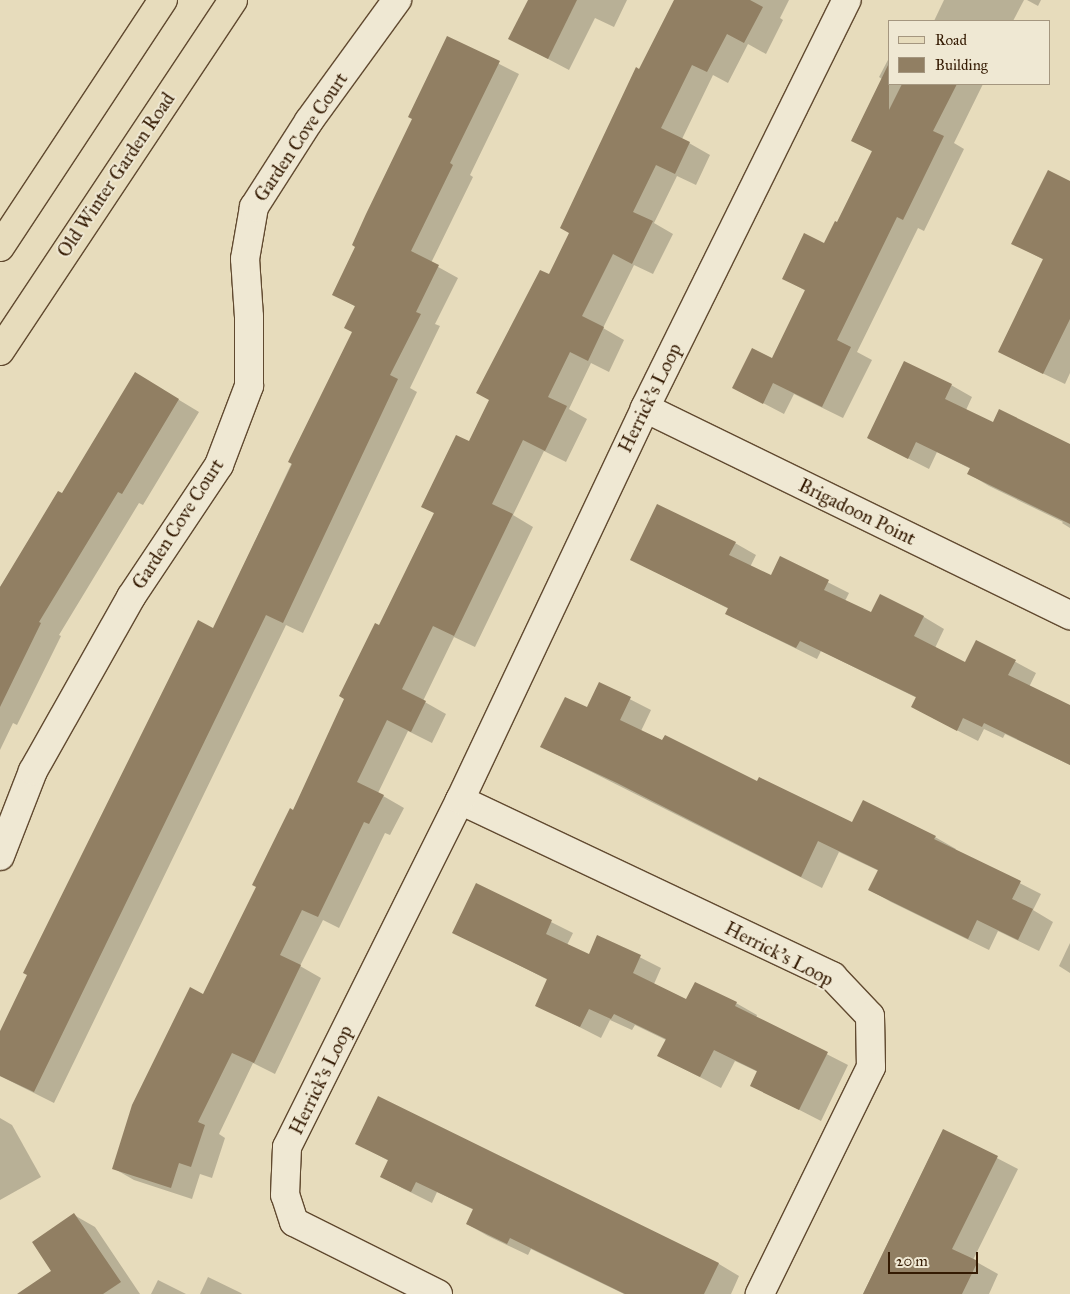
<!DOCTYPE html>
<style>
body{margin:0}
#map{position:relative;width:1070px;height:1294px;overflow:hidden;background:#e7dcbc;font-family:"IM FELL Great Primer",serif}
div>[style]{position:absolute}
.shadow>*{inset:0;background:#0003}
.building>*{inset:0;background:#917f63}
.roads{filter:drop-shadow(1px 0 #614a30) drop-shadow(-1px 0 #614a30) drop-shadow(0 1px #614a30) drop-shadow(0 -1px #614a30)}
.minor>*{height:28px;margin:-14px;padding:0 14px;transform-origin:14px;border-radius:14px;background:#efe8d3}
.major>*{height:28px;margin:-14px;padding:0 14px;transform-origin:14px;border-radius:14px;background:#e7dcbc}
span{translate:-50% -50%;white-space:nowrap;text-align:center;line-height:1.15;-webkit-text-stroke:4px #efe8d3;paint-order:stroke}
.street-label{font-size:19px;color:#341a02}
.legend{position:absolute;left:888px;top:20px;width:162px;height:65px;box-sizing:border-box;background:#efe8d3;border:1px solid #a4967f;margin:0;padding:6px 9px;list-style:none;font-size:15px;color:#341a02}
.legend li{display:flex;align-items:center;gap:10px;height:25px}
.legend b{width:25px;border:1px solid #a4967f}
.scale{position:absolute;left:888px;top:1252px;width:90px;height:22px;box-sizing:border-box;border:2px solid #341a02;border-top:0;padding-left:6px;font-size:15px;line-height:18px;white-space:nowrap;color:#341a02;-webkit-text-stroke:4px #efe8d3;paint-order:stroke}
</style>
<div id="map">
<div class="shadow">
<i style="clip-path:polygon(529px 0,627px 0,614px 27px,595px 18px,569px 70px,510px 39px)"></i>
<i style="clip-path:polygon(676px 0,789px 0,780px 18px,783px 20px,766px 54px,748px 44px,728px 83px,713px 75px,682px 139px,710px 155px,696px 185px,677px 176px,654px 223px,673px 234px,653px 274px,634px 265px,603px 328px,624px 340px,609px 372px,591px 363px,569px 409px,587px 419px,566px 462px,544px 451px,513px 515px,533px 527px,475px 647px,454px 637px,423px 701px,446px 714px,432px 743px,408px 731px,378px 793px,404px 808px,390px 835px,385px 833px,339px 928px,323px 920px,300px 966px,321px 978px,275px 1074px,253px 1063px,219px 1134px,225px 1138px,212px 1178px,200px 1174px,192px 1199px,134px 1180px,113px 1168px,204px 996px,294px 811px,379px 627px,571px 233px,640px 70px)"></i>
<i style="clip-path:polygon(944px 0,1024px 0,1013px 21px,934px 21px)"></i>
<i style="clip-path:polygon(1027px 0,1041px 0,1038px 6px)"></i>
<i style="clip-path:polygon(448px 38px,519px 74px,470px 175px,473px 177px,431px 263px,458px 278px,435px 324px,440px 326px,410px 388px,417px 392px,303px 633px,286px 625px,54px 1103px,0 1076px,0 1033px,214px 629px,353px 332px,356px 307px,334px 294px,357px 246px)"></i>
<i style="clip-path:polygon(889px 58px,889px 84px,983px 84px,954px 143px,964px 149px,924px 231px,918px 228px,857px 352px,872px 360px,843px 418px,794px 394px,784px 414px,734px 388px,772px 360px,806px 291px,783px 278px,825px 245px,838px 224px,873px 152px,852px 140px,882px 79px,879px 77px)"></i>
<i style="clip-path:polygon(1070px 182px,1070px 373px,1065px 384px,1021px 363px,1044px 260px,1013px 243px)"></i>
<i style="clip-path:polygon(951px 385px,972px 397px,966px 410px,993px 424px,1070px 446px,1070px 528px,1062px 523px,1063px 522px,989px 486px,969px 474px,971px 469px,937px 452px,929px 469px,868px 438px)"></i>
<i style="clip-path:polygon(156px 386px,199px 412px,143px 505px,139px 503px,59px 635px,61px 636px,17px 725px,13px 723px,0 750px,0 587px,62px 495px)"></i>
<i style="clip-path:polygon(735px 543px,756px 555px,750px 567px,771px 577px,780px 558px,849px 593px,845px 601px,872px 614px,880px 596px,924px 617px,944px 629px,935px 648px,965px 664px,977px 641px,1036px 673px,1029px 687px,1070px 707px,1070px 765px,1005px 734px,1003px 738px,984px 729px,978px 741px,933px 718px,917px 698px,821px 651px,817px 659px,748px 625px,727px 613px,729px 609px,632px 560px)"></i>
<i style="clip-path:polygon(600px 684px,651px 710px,641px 731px,853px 824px,935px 837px,956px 849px,955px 850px,1041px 894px,1033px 910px,1053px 922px,1039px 951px,998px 931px,989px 950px,891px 902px,870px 890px,879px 871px,839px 852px,822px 888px,542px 747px,588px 709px)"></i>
<i style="clip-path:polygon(477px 885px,573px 933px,567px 945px,589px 956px,598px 936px,661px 968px,654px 984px,687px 1000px,736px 1003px,757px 1015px,756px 1018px,848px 1065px,821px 1121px,751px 1085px,758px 1072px,735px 1061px,721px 1088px,659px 1056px,666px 1040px,635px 1025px,632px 1030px,610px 1020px,601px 1038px,536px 1005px,548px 980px,454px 932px)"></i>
<i style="clip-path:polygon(1070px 943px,1070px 973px,1059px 966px)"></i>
<i style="clip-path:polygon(378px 1098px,719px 1264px,739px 1276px,731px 1294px,624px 1294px,531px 1249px,528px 1255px,488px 1236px,467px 1224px,474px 1210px,437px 1192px,432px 1203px,402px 1188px,381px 1176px,389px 1161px,356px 1143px)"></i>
<i style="clip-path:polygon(0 1118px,12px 1125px,41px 1177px,0 1200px)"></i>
<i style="clip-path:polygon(943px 1130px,1018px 1169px,973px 1260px,998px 1274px,989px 1294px,863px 1294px)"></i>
<i style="clip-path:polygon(74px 1215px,95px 1227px,140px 1294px,33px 1294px,53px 1271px)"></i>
<i style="clip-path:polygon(208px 1277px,241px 1293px,242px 1294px,200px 1294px)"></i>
<i style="clip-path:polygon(158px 1280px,186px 1294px,151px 1294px)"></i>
</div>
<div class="building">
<i style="clip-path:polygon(528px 0,577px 0,548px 59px,508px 39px)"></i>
<i style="clip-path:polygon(674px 0,750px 0,763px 7px,744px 43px,727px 34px,707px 72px,692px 65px,661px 128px,690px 142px,675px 174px,656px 165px,633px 212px,653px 221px,632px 264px,613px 254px,582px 316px,604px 327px,588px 361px,570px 352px,548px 397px,567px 406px,545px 451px,523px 440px,492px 504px,513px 514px,454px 636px,433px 626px,402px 689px,426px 701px,411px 732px,387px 720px,357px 782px,384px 795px,369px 824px,364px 822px,318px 917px,302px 910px,280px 955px,301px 965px,254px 1063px,232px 1053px,198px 1122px,205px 1125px,191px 1167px,179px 1163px,171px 1188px,112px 1169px,132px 1105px,190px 987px,203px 994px,256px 887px,252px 885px,290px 808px,293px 810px,344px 699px,339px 696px,375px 623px,379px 625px,434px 513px,421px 507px,456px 435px,469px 441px,489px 400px,476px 393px,540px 270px,549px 274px,569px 233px,560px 228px,636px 67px,639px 69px)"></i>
<i style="clip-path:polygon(447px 36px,500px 61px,450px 163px,453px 165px,411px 251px,439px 265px,416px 312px,421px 314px,390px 375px,398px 379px,283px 623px,266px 615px,34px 1092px,0 1076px,0 1031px,27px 975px,23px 973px,198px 620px,213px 628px,292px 464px,288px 462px,352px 332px,344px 328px,355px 306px,332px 295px,355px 247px,352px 245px,366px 214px,412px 119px,408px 117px)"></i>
<i style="clip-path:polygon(889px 63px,889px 110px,902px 84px,957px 84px,933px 131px,944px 136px,903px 220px,897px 217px,837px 340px,851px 347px,822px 407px,773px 383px,763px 404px,732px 388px,752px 348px,772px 358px,805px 290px,782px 279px,804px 233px,824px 243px,835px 221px,837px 222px,872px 151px,851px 141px)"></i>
<i style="clip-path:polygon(1048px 170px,1070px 181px,1070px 319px,1043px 374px,998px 352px,1043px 259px,1011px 244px)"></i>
<i style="clip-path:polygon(904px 361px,952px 384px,945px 399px,993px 422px,999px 409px,1070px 444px,1070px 524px,967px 474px,970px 468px,916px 442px,908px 459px,867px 438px)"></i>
<i style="clip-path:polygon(135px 372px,179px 399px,122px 494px,118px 492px,39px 622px,41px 623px,0 707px,0 587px,58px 491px,62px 493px)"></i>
<i style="clip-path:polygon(657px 504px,736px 542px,729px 555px,771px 575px,780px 556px,829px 580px,824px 590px,871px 612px,880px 594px,924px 616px,914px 636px,965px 662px,976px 640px,1016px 660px,1008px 675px,1070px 705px,1070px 765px,984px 723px,982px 727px,963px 718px,957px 731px,911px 707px,916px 697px,800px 641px,796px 648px,725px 614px,728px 608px,630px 560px)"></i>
<i style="clip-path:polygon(599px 682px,631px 697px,620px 720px,662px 740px,665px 735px,757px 781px,759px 777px,852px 822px,863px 800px,936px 836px,934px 839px,1021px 881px,1012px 899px,1033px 909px,1018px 940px,977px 920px,968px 939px,868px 890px,878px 870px,818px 841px,801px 877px,617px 783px,540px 747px,565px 697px,587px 707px)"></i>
<i style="clip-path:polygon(476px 883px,552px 920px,546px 934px,589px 954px,597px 935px,641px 955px,633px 973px,686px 999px,695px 982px,737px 1002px,735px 1006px,828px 1052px,799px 1110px,750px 1086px,757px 1071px,714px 1050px,700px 1077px,657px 1056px,666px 1039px,614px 1014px,611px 1019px,589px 1009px,580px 1027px,535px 1006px,547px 979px,452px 933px)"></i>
<i style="clip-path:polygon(378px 1096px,719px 1263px,704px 1294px,625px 1294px,510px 1238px,507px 1244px,466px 1224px,473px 1209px,416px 1182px,411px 1192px,380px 1177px,388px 1160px,355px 1144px)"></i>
<i style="clip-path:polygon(943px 1129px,998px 1156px,952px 1249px,978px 1261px,962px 1294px,863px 1294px)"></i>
<i style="clip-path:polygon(74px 1213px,121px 1282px,103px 1294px,17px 1294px,51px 1271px,32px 1242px)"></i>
</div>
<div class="roads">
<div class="minor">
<i style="left:645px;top:408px;width:473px;rotate:26deg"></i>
<i style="left:460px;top:800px;width:412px;rotate:25.3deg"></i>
<i style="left:832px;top:976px;width:55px;rotate:46.5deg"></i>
<i style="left:870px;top:1016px;width:51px;rotate:88.9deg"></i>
<i style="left:871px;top:1067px;width:253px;rotate:116.1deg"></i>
<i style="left:0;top:856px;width:91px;rotate:-68.8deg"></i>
<i style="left:33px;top:771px;width:200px;rotate:-60.6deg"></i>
<i style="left:131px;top:597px;width:159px;rotate:-56.3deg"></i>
<i style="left:219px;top:465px;width:85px;rotate:-69.2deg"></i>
<i style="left:249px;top:386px;width:69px;rotate:-90deg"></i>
<i style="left:249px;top:317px;width:58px;rotate:-93.9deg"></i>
<i style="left:245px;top:259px;width:53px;rotate:-80.2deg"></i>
<i style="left:254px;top:207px;width:102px;rotate:-57.4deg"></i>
<i style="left:309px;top:121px;width:150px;rotate:-54deg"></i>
<i style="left:438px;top:1294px;width:161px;rotate:-153.4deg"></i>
<i style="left:294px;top:1222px;width:28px;rotate:-108deg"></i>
<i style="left:285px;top:1195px;width:48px;rotate:-87.6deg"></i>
<i style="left:287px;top:1147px;width:388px;rotate:-63.5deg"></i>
<i style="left:460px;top:800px;width:433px;rotate:-64.7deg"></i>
<i style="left:645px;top:408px;width:455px;rotate:-63.7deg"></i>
</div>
<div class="major">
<i style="left:0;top:247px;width:296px;rotate:-56.6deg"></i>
<i style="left:0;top:351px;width:421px;rotate:-56.4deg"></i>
</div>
</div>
<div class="street-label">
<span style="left:301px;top:137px;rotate:-56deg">Garden Cove Court</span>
<span style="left:116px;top:175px;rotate:-56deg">Old Winter Garden Road</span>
<span style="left:650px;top:398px;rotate:-64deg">Herrick's Loop</span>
<span style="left:857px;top:512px;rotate:26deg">Brigadoon Point</span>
<span style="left:178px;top:524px;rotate:-57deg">Garden Cove Court</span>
<span style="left:779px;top:954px;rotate:27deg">Herrick's Loop</span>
<span style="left:321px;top:1080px;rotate:-64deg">Herrick's Loop</span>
</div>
<ul class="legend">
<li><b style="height:6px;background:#e7dcbc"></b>Road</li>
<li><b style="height:14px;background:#917f63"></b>Building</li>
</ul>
<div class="scale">20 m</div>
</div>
